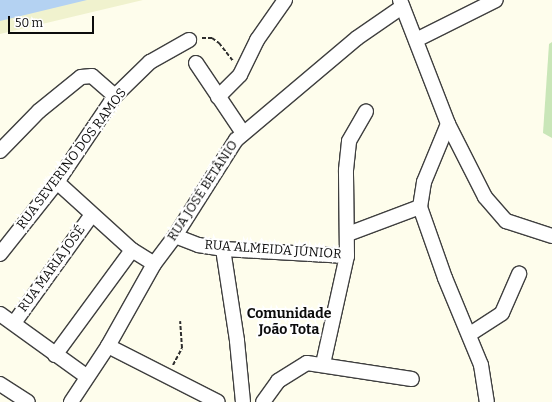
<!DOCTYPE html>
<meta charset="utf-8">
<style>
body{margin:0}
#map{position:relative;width:552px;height:402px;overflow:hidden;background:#fefdec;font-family:Bitter,serif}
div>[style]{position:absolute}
.farmland>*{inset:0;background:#f0f2ce}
.green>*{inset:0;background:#c9e6b8}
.water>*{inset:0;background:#b4d2f2}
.path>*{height:2px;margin-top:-1px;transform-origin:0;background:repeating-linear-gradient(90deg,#2e2e2e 0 4px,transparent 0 6px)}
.roads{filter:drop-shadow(1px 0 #3f3f3f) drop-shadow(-1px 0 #3f3f3f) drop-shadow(0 1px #3f3f3f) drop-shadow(0 -1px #3f3f3f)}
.minor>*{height:14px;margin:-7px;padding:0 7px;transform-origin:7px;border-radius:7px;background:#fff}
span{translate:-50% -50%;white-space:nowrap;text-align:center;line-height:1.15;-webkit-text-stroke:4px #fff;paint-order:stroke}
.street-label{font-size:13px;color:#0c0c0c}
.neighbourhood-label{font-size:14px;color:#0c0c0c;font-weight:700}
.scale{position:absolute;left:8px;top:16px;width:86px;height:18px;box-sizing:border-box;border:2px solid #0c0c0c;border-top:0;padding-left:5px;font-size:12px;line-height:14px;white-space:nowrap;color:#0c0c0c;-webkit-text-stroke:3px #fff;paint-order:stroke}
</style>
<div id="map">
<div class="farmland">
<i style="clip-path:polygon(0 0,143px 0,0 34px)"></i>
</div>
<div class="green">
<i style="clip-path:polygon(552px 42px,552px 138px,543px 133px,549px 44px)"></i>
</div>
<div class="water">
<i style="clip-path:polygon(0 0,87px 0,0 21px)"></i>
</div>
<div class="path">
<i style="left:202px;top:38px;width:10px"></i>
<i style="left:212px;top:38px;width:9px;rotate:36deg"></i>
<i style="left:219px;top:43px;width:23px;rotate:52deg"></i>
<i style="left:173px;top:365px;width:19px;rotate:-62deg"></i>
<i style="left:182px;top:348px;width:27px;rotate:-94deg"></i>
</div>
<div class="roads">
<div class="minor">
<i style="left:400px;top:0;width:133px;rotate:68.8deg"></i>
<i style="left:448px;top:124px;width:82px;rotate:63.1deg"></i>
<i style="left:485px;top:197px;width:32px;rotate:49deg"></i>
<i style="left:506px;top:221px;width:48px;rotate:18.1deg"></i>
<i style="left:416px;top:40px;width:89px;rotate:-26.6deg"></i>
<i style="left:196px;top:63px;width:84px;rotate:56.1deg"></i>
<i style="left:218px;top:97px;width:31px;rotate:-45deg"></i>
<i style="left:240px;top:75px;width:39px;rotate:-64deg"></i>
<i style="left:257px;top:40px;width:49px;rotate:-55deg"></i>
<i style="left:448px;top:124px;width:63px;rotate:112.5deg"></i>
<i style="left:424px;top:182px;width:25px;rotate:99deg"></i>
<i style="left:420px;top:207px;width:75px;rotate:70.6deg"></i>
<i style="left:445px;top:278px;width:94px;rotate:67.5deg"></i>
<i style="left:481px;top:365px;width:37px;rotate:81deg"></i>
<i style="left:0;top:151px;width:56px;rotate:-45.7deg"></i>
<i style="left:39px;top:111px;width:54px;rotate:-39deg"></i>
<i style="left:81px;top:77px;width:11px;rotate:-5deg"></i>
<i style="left:92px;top:76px;width:30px;rotate:41deg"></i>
<i style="left:57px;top:182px;width:101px;rotate:42.2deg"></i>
<i style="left:132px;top:250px;width:26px;rotate:32deg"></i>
<i style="left:348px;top:234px;width:77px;rotate:-20.6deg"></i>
<i style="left:175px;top:236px;width:25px;rotate:21deg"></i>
<i style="left:198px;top:245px;width:25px;rotate:9deg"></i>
<i style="left:223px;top:249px;width:124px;rotate:3.2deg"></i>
<i style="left:223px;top:249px;width:93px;rotate:81.3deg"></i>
<i style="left:237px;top:341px;width:61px;rotate:84.4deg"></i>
<i style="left:0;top:254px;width:92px;rotate:-51.6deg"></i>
<i style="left:57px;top:182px;width:104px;rotate:-56deg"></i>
<i style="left:115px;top:96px;width:49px;rotate:-44.2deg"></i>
<i style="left:150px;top:62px;width:45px;rotate:-29.4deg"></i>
<i style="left:0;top:314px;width:106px;rotate:35.8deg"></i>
<i style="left:14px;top:323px;width:132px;rotate:-54.3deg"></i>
<i style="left:470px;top:334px;width:38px;rotate:-33deg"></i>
<i style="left:502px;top:313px;width:43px;rotate:-66.4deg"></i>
<i style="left:108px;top:346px;width:123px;rotate:27deg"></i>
<i style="left:55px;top:355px;width:130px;rotate:-53.7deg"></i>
<i style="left:323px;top:364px;width:111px;rotate:-77.5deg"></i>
<i style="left:347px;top:256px;width:86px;rotate:-90.7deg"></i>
<i style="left:346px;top:170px;width:29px;rotate:-84deg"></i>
<i style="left:349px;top:141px;width:34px;rotate:-60deg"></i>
<i style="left:0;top:384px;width:33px;rotate:33deg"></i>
<i style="left:71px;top:402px;width:67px;rotate:-56.5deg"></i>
<i style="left:108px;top:346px;width:94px;rotate:-60.7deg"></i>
<i style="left:154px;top:264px;width:35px;rotate:-53deg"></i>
<i style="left:175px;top:236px;width:114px;rotate:-57.6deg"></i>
<i style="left:236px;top:140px;width:158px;rotate:-40.1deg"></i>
<i style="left:357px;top:38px;width:55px;rotate:-34.6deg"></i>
<i style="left:263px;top:402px;width:26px;rotate:-54deg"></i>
<i style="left:278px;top:381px;width:34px;rotate:-32deg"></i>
<i style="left:307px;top:363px;width:106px;rotate:8.7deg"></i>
</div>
</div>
<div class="street-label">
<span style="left:72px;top:159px;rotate:-53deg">RUA SEVERINO DOS RAMOS</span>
<span style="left:203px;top:191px;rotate:-57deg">RUA JOSÉ BETÂNIO</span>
<span style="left:273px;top:250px;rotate:4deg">RUA ALMEIDA JÚNIOR</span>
<span style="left:52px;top:269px;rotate:-54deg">RUA MARIA JOSÉ</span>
</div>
<div class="neighbourhood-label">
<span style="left:289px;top:322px">Comunidade<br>João Tota</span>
</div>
<div class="scale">50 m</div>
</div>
